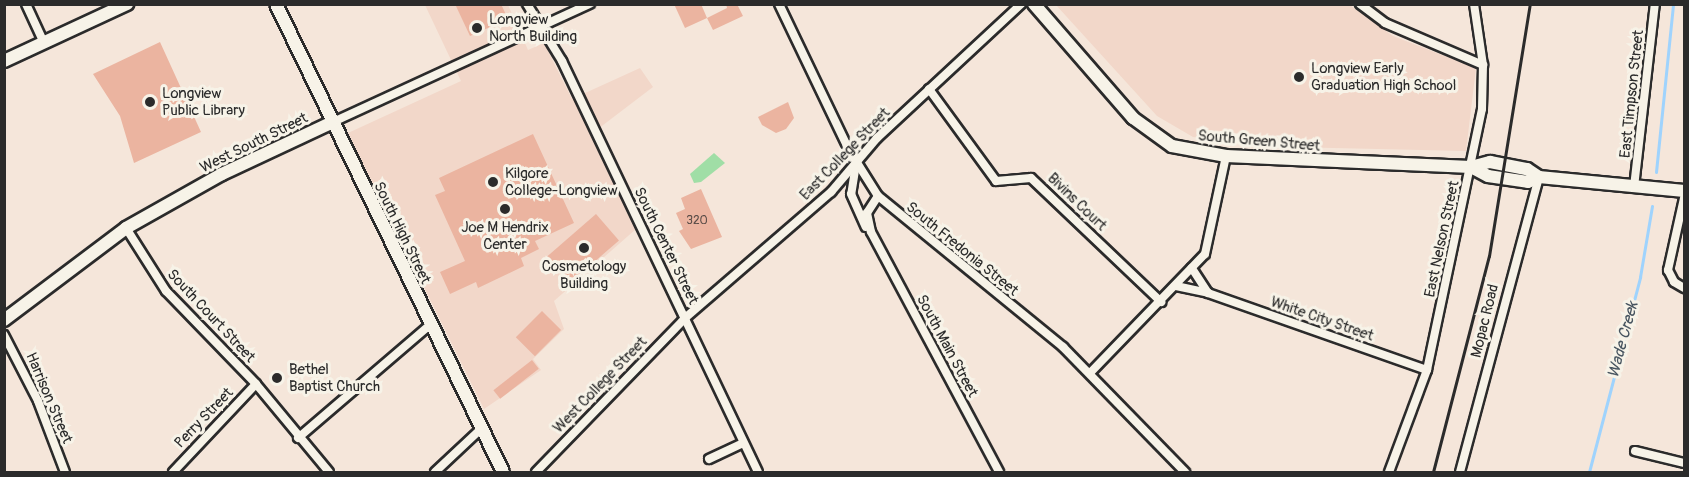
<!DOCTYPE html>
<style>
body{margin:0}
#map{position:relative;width:1689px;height:477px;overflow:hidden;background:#f5e6da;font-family:Pangolin,sans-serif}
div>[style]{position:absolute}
.built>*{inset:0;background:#f2d7c9}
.green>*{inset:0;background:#a0dea6}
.stream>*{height:3px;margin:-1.5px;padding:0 1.5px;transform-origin:1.5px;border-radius:1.5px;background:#9fd3fd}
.building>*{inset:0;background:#ebb4a0;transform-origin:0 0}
.roads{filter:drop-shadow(2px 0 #2b2b2b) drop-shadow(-2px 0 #2b2b2b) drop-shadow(0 2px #2b2b2b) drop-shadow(0 -2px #2b2b2b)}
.street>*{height:8px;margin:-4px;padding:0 4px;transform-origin:4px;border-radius:4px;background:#f7f3e8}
.secondary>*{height:12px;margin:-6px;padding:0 6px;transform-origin:6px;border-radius:6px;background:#f7f3e8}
.rail>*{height:3px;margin:-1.5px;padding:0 1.5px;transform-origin:1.5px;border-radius:1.5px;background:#2b2b2b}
.dots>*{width:16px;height:16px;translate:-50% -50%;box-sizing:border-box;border:3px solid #f7f3e8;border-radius:50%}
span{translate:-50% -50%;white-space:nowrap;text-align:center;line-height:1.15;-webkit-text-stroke:6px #f7f3e8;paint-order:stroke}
.number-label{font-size:12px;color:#5b4d48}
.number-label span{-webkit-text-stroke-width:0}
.poi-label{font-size:15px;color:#2b2b2b}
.left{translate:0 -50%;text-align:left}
.street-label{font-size:15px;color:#2b2b2b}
.water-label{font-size:16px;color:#485560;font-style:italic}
.frame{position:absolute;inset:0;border:6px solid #2b2b2b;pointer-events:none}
</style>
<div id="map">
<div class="built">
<i style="clip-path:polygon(425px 5px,508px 5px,528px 50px,544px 43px,572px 99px,640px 68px,653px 87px,590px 135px,636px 229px,554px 301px,564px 329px,533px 359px,541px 370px,484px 409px,348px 133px,461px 81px)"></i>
<i style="clip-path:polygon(1056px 5px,1350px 5px,1393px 36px,1476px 68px,1466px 151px,1289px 147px,1193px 137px,1157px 116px)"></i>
</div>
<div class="green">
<i style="clip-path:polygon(714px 153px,725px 163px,701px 182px,694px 183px,690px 174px)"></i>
</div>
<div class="stream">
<i style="left:1656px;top:172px;width:169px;rotate:-84.2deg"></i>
<i style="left:1589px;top:472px;width:202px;rotate:-75.3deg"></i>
<i style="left:1640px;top:277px;width:72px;rotate:-80.4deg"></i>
</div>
<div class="building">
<i style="clip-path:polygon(455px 4px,501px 4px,508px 19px,470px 36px)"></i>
<i style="clip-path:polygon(674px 4px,701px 4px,707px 18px,685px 28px)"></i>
<i style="clip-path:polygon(726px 4px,737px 4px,743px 16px,713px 30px,707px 18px,727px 8px)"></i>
<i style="clip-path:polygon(160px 42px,201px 132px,134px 163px,120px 116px,93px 74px)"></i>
<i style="clip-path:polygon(788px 102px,794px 118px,786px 129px,776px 133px,762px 125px,758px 117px)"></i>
<i style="clip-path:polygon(533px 134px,574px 223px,535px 241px,539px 249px,521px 258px,524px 266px,478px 288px,476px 282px,450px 294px,440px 272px,465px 261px,435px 195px,445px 191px,439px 178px)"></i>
<i style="clip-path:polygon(701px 189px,722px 237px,691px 249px,679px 231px,683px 229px,676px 213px,685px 209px,681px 198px)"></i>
<i style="left:596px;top:214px;width:35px;height:64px;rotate:49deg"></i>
<i style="left:542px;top:311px;width:27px;height:37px;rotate:45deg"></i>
<i style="left:532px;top:360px;width:11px;height:49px;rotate:52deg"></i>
</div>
<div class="roads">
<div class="street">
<i style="left:26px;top:4px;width:43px;rotate:65.2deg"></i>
<i style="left:527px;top:4px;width:67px;rotate:58.4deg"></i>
<i style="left:562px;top:61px;width:455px;rotate:64.5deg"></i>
<i style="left:779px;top:4px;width:162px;rotate:64.4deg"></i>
<i style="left:849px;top:150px;width:54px;rotate:57.8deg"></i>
<i style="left:878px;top:196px;width:239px;rotate:39.2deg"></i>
<i style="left:1063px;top:347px;width:175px;rotate:45.7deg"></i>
<i style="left:1360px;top:4px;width:31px;rotate:37deg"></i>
<i style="left:1385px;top:23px;width:107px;rotate:23.2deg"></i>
<i style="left:929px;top:89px;width:114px;rotate:53.9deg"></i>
<i style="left:996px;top:181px;width:35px;rotate:-5deg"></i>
<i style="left:1031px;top:178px;width:180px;rotate:43.6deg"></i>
<i style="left:331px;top:123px;width:285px;rotate:-24.7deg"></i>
<i style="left:856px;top:164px;width:30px;rotate:99deg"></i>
<i style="left:851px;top:194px;width:36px;rotate:66deg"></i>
<i style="left:1634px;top:187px;width:184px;rotate:-83.5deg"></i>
<i style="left:878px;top:196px;width:20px;rotate:123deg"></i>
<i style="left:867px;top:213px;width:19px;rotate:78deg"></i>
<i style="left:871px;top:232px;width:272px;rotate:61.9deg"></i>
<i style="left:1684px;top:198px;width:74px;rotate:102.5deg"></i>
<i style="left:1668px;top:270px;width:13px;rotate:63deg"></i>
<i style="left:1674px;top:282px;width:12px;rotate:31deg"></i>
<i style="left:126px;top:228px;width:75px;rotate:57.6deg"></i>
<i style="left:166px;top:291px;width:129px;rotate:45.9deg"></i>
<i style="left:256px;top:384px;width:114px;rotate:50.3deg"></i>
<i style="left:1176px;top:286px;width:33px;rotate:12deg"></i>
<i style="left:1208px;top:293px;width:30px;rotate:-123deg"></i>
<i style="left:1208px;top:293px;width:232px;rotate:19.4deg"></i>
<i style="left:4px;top:335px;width:74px;rotate:62.7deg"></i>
<i style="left:38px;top:401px;width:76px;rotate:69.2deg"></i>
<i style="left:1090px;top:373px;width:165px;rotate:-46deg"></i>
<i style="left:1205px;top:254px;width:100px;rotate:-77.9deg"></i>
<i style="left:298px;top:438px;width:174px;rotate:-40.6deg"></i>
<i style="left:1635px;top:451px;width:50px;rotate:13.8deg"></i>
<i style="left:709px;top:459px;width:38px;rotate:-25deg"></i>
<i style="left:173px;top:472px;width:121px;rotate:-46.7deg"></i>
<i style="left:435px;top:472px;width:63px;rotate:-43.1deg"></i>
<i style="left:536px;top:472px;width:214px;rotate:-45.9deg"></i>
<i style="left:685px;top:318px;width:193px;rotate:-40.8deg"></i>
<i style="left:831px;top:192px;width:71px;rotate:-49.6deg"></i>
<i style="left:877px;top:138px;width:197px;rotate:-42.9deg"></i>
<i style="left:1389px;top:472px;width:109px;rotate:-69.6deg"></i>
<i style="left:1427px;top:370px;width:267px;rotate:-78.1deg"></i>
<i style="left:1482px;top:109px;width:44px;rotate:-88.7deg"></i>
<i style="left:1483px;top:65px;width:62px;rotate:-98.4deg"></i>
<i style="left:1460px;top:472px;width:305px;rotate:-75deg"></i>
</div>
<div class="secondary">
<i style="left:276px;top:4px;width:520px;rotate:64.12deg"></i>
<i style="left:1034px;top:4px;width:151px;rotate:49deg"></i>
<i style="left:1133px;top:118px;width:48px;rotate:35.7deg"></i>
<i style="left:1172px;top:146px;width:55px;rotate:10.5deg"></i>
<i style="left:1226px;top:156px;width:245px;rotate:2.6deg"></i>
<i style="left:1471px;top:167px;width:20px;rotate:-15deg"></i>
<i style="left:1490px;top:162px;width:38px;rotate:11deg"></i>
<i style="left:1527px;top:169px;width:14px;rotate:34deg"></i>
<i style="left:1539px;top:177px;width:146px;rotate:5.5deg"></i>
<i style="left:4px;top:61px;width:136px;rotate:-24.9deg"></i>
<i style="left:1471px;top:167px;width:19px;rotate:28deg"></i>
<i style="left:1488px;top:176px;width:40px;rotate:8.5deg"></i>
<i style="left:1528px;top:182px;width:12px;rotate:-24deg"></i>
<i style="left:4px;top:320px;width:153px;rotate:-37deg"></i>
<i style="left:126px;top:228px;width:110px;rotate:-29.4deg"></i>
<i style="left:222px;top:174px;width:120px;rotate:-25.1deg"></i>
</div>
</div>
<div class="rail">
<i style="left:1433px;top:472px;width:223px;rotate:-75.5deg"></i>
<i style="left:1489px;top:256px;width:255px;rotate:-80.8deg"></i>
</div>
<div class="dots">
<i style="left:477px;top:28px;background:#2b2b2b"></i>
<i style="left:1299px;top:77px;background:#2b2b2b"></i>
<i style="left:150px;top:102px;background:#2b2b2b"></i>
<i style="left:493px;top:182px;background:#2b2b2b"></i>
<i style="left:505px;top:209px;background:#2b2b2b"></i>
<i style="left:584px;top:248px;background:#2b2b2b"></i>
<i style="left:277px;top:378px;background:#2b2b2b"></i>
</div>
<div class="number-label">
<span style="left:697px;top:221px">320</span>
</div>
<div class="poi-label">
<span class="left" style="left:489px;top:28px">Longview<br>North Building</span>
<span class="left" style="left:1311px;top:77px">Longview Early<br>Graduation High School</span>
<span class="left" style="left:162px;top:102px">Longview<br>Public Library</span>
<span class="left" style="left:505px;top:182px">Kilgore<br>College-Longview</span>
<span style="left:505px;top:236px">Joe M Hendrix<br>Center</span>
<span style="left:584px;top:275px">Cosmetology<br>Building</span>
<span class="left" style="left:289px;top:378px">Bethel<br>Baptist Church</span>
</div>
<div class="street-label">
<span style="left:1632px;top:94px;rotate:-84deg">East Timpson Street</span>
<span style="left:1259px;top:141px;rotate:5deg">South Green Street</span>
<span style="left:254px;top:143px;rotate:-26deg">West South Street</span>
<span style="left:845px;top:154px;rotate:-46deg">East College Street</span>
<span style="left:1077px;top:202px;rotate:44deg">Bivins Court</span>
<span style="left:402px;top:233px;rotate:64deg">South High Street</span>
<span style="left:1442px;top:239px;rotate:-78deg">East Nelson Street</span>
<span style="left:666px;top:246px;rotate:64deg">South Center Street</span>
<span style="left:962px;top:249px;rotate:39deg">South Fredonia Street</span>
<span style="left:211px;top:316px;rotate:47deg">South Court Street</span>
<span style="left:1322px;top:319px;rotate:19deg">White City Street</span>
<span style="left:1485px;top:321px;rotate:-76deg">Mopac Road</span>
<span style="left:947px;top:346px;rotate:62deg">South Main Street</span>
<span style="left:600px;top:385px;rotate:-46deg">West College Street</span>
<span style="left:49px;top:398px;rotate:67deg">Harrison Street</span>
<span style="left:204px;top:418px;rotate:-46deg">Perry Street</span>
</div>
<div class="water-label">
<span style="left:1623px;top:340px;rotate:-75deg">Wade Creek</span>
</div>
<div class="frame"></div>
</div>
